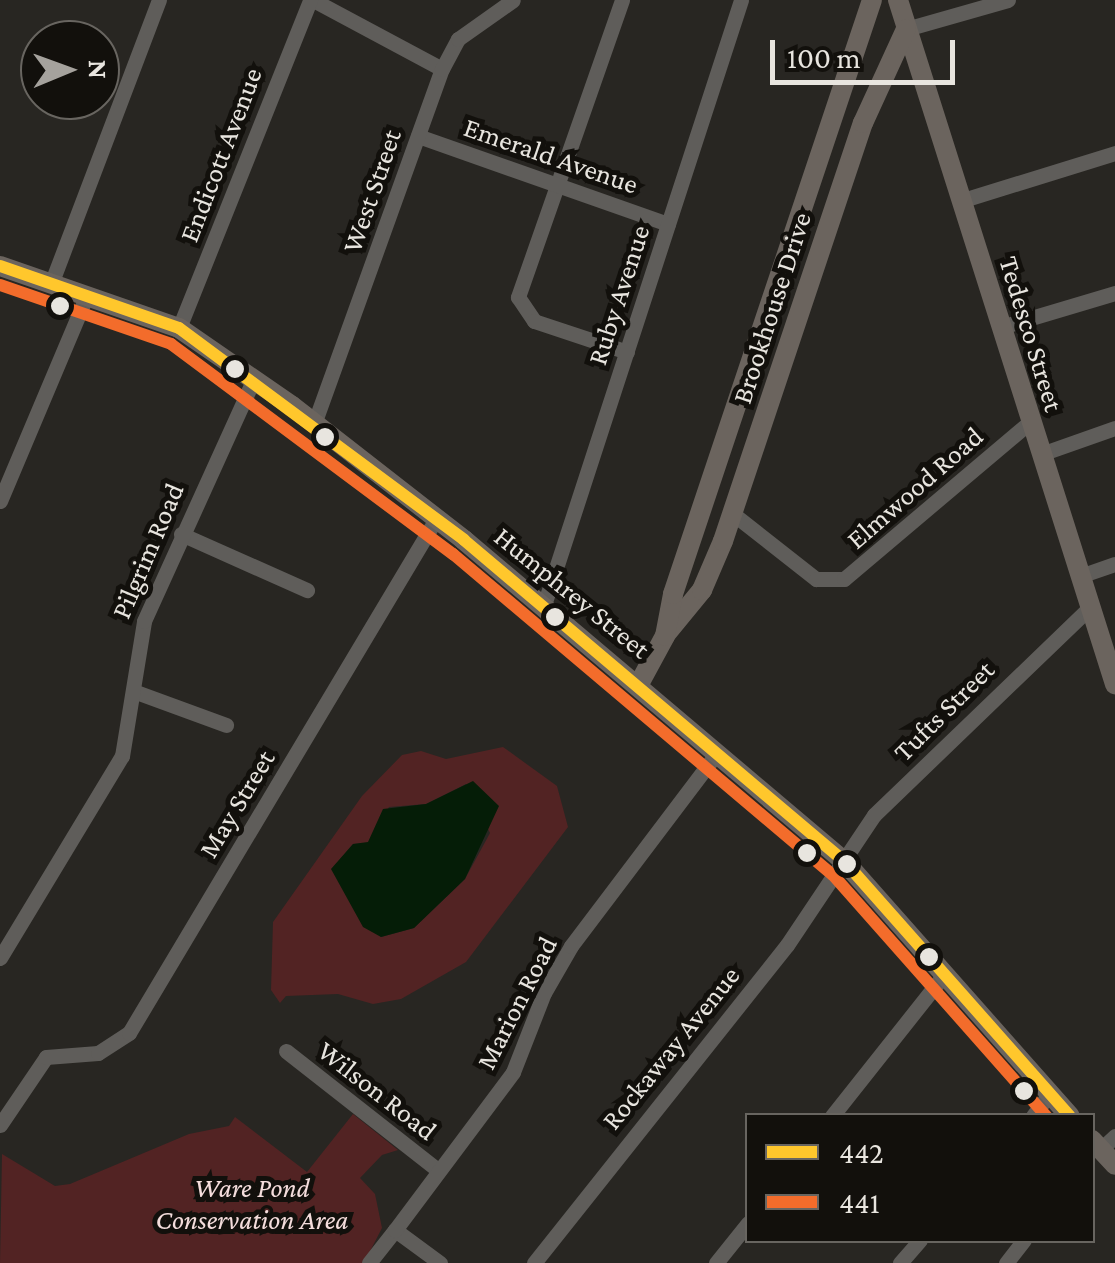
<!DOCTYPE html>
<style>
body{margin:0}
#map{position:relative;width:1115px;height:1263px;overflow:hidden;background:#282622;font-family:"Crimson Pro",serif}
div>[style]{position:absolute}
.green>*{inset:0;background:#522323}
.water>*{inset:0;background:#051d07}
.minor>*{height:15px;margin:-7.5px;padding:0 7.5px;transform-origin:7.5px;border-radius:7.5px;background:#5f5d5a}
.major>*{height:20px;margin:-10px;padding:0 10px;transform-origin:10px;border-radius:10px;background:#6b645e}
.bus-1>*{height:12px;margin:-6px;padding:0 6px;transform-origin:6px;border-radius:6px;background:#ffc72c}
.bus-2>*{height:12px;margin:-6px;padding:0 6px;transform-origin:6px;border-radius:6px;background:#f36c2b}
.dots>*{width:28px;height:28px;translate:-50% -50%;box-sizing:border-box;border:5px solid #12100c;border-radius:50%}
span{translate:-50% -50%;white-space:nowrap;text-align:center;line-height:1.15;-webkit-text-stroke:10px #12100c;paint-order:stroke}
.street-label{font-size:28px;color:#e8e5df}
.park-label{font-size:28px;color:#f4dddc;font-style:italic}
.legend{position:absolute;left:745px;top:1113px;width:350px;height:130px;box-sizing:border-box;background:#12100c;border:2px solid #686560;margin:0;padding:12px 18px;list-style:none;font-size:30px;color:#e8e5df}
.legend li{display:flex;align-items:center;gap:20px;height:50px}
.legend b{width:50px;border:2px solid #686560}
.north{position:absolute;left:20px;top:20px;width:100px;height:100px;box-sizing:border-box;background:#12100c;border:2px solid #686560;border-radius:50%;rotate:89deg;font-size:28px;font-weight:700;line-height:40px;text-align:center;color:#e8e5df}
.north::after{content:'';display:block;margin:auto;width:35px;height:45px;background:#a5a29d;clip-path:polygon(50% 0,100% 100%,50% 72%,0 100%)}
.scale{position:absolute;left:770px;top:40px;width:185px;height:45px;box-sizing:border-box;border:5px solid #e8e5df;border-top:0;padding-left:12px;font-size:30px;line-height:35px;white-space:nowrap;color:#e8e5df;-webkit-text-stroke:8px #12100c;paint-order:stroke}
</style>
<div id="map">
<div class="green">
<i style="clip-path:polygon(evenodd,503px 747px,557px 786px,568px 827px,466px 962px,401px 999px,373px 1004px,338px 994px,286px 996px,280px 1003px,271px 990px,273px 922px,362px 796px,402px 755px,421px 751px,446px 759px,503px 747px,466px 784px,490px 833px,465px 879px,414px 928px,381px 937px,332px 869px,353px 844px,368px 843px,389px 807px,426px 804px,466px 784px)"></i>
<i style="clip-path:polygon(353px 1114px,398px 1150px,382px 1155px,360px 1178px,375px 1194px,382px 1228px,364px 1263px,0 1263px,2px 1154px,55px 1186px,70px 1184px,189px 1134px,229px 1126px,235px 1117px,307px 1172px)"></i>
</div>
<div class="water">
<i style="clip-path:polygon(473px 781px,499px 806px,465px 879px,414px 928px,381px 937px,363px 927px,331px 869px,353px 844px,368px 842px,383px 809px,426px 804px)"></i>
</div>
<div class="minor">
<i style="left:313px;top:0;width:146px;rotate:28.1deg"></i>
<i style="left:622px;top:0;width:315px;rotate:109.3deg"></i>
<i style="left:518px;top:297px;width:29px;rotate:56deg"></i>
<i style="left:534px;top:321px;width:98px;rotate:18.4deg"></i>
<i style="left:906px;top:29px;width:106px;rotate:-15.9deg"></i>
<i style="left:418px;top:136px;width:265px;rotate:19.4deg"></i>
<i style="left:960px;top:201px;width:162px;rotate:-17.2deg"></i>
<i style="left:51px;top:284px;width:304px;rotate:-69.2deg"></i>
<i style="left:1001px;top:327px;width:119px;rotate:-16.6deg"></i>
<i style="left:179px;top:328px;width:353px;rotate:-68.2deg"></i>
<i style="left:314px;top:424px;width:377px;rotate:-70.2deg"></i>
<i style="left:442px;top:69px;width:34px;rotate:-62deg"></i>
<i style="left:458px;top:39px;width:67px;rotate:-35.3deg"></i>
<i style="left:1041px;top:454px;width:78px;rotate:-19.4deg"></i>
<i style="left:0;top:501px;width:221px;rotate:-67.1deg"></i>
<i style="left:732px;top:513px;width:107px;rotate:38.2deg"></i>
<i style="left:816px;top:579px;width:28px"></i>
<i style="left:844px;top:579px;width:243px;rotate:-40.2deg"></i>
<i style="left:181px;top:534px;width:138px;rotate:24deg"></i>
<i style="left:1080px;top:576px;width:37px;rotate:-19deg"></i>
<i style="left:544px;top:605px;width:636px;rotate:-71.96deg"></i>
<i style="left:136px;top:692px;width:96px;rotate:20.1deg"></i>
<i style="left:0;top:958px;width:236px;rotate:-58.9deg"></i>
<i style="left:122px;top:756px;width:137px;rotate:-80.7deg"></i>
<i style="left:144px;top:621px;width:267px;rotate:-65.6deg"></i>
<i style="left:286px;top:1051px;width:193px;rotate:38.1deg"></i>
<i style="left:832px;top:1116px;width:179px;rotate:-51.6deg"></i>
<i style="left:1033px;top:1116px;width:29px;rotate:-54deg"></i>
<i style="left:0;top:1125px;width:82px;rotate:-55.9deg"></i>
<i style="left:46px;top:1057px;width:52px;rotate:-4.4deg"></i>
<i style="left:98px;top:1053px;width:37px;rotate:-33deg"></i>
<i style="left:129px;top:1033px;width:599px;rotate:-59.15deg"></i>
<i style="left:1101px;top:1149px;width:19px;rotate:-43deg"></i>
<i style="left:369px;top:1263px;width:42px;rotate:-51.8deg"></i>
<i style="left:440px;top:1263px;width:56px;rotate:-143.7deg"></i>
<i style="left:395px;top:1230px;width:197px;rotate:-53.2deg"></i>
<i style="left:513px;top:1072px;width:85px;rotate:-68.6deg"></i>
<i style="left:544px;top:993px;width:54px;rotate:-60.1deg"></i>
<i style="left:571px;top:946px;width:242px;rotate:-52.9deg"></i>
<i style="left:534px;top:1263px;width:406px;rotate:-51.5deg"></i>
<i style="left:787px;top:945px;width:156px;rotate:-56.2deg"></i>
<i style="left:874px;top:815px;width:300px;rotate:-43.9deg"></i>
<i style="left:716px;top:1263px;width:51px;rotate:-51.3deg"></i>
<i style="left:900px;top:1263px;width:30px;rotate:-49deg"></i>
<i style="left:1006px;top:1263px;width:29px;rotate:-52deg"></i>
</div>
<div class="major">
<i style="left:898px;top:0;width:718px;rotate:72.4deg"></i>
<i style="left:0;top:266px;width:189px;rotate:19.1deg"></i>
<i style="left:179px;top:328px;width:137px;rotate:34.6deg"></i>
<i style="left:292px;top:406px;width:218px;rotate:37.9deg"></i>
<i style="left:464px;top:540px;width:499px;rotate:40.2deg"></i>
<i style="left:845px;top:862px;width:339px;rotate:48.5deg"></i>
<i style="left:666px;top:634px;width:57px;rotate:-50.7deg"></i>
<i style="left:702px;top:590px;width:53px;rotate:-66.8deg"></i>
<i style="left:723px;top:541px;width:441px;rotate:-71.5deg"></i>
<i style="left:863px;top:123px;width:103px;rotate:-65.4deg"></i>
<i style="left:639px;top:684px;width:55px;rotate:-61.6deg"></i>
<i style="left:665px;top:636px;width:43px;rotate:-79.2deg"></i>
<i style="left:673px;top:594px;width:626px;rotate:-71.48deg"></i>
<i style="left:1092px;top:1140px;width:34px;rotate:47deg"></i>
</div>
<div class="bus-1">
<i style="left:0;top:266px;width:189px;rotate:19.1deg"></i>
<i style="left:179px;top:328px;width:355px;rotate:36.6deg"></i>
<i style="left:464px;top:540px;width:499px;rotate:40.2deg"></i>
<i style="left:845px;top:862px;width:339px;rotate:48.5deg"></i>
</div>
<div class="bus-2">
<i style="left:0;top:285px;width:181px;rotate:19deg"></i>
<i style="left:171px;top:344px;width:352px;rotate:36.7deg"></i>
<i style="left:453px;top:554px;width:497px;rotate:40.2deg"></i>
<i style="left:833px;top:875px;width:322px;rotate:48.5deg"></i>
</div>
<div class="dots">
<i style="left:60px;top:306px;background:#e8e5df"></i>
<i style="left:235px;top:369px;background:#e8e5df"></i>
<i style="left:325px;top:437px;background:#e8e5df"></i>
<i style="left:555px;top:617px;background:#e8e5df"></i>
<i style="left:807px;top:853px;background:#e8e5df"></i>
<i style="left:847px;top:864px;background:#e8e5df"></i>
<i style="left:929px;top:957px;background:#e8e5df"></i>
<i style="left:1024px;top:1091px;background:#e8e5df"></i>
</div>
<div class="street-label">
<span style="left:221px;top:155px;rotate:-69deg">Endicott Avenue</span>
<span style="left:551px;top:156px;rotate:19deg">Emerald Avenue</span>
<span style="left:372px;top:191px;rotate:-71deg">West Street</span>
<span style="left:619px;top:295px;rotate:-72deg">Ruby Avenue</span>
<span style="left:772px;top:308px;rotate:-72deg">Brookhouse Drive</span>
<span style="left:1031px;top:334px;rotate:73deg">Tedesco Street</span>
<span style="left:915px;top:488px;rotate:-41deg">Elmwood Road</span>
<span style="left:148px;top:551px;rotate:-67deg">Pilgrim Road</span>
<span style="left:572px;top:593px;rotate:39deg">Humphrey Street</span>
<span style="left:944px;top:711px;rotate:-45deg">Tufts Street</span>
<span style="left:237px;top:804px;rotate:-59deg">May Street</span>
<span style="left:517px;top:1003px;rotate:-63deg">Marion Road</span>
<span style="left:671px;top:1048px;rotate:-51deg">Rockaway Avenue</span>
<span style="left:377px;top:1091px;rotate:38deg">Wilson Road</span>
</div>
<div class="park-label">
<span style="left:252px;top:1204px">Ware Pond<br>Conservation Area</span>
</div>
<ul class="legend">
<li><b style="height:12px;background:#ffc72c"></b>442</li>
<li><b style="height:12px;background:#f36c2b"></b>441</li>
</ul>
<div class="north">N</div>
<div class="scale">100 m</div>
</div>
